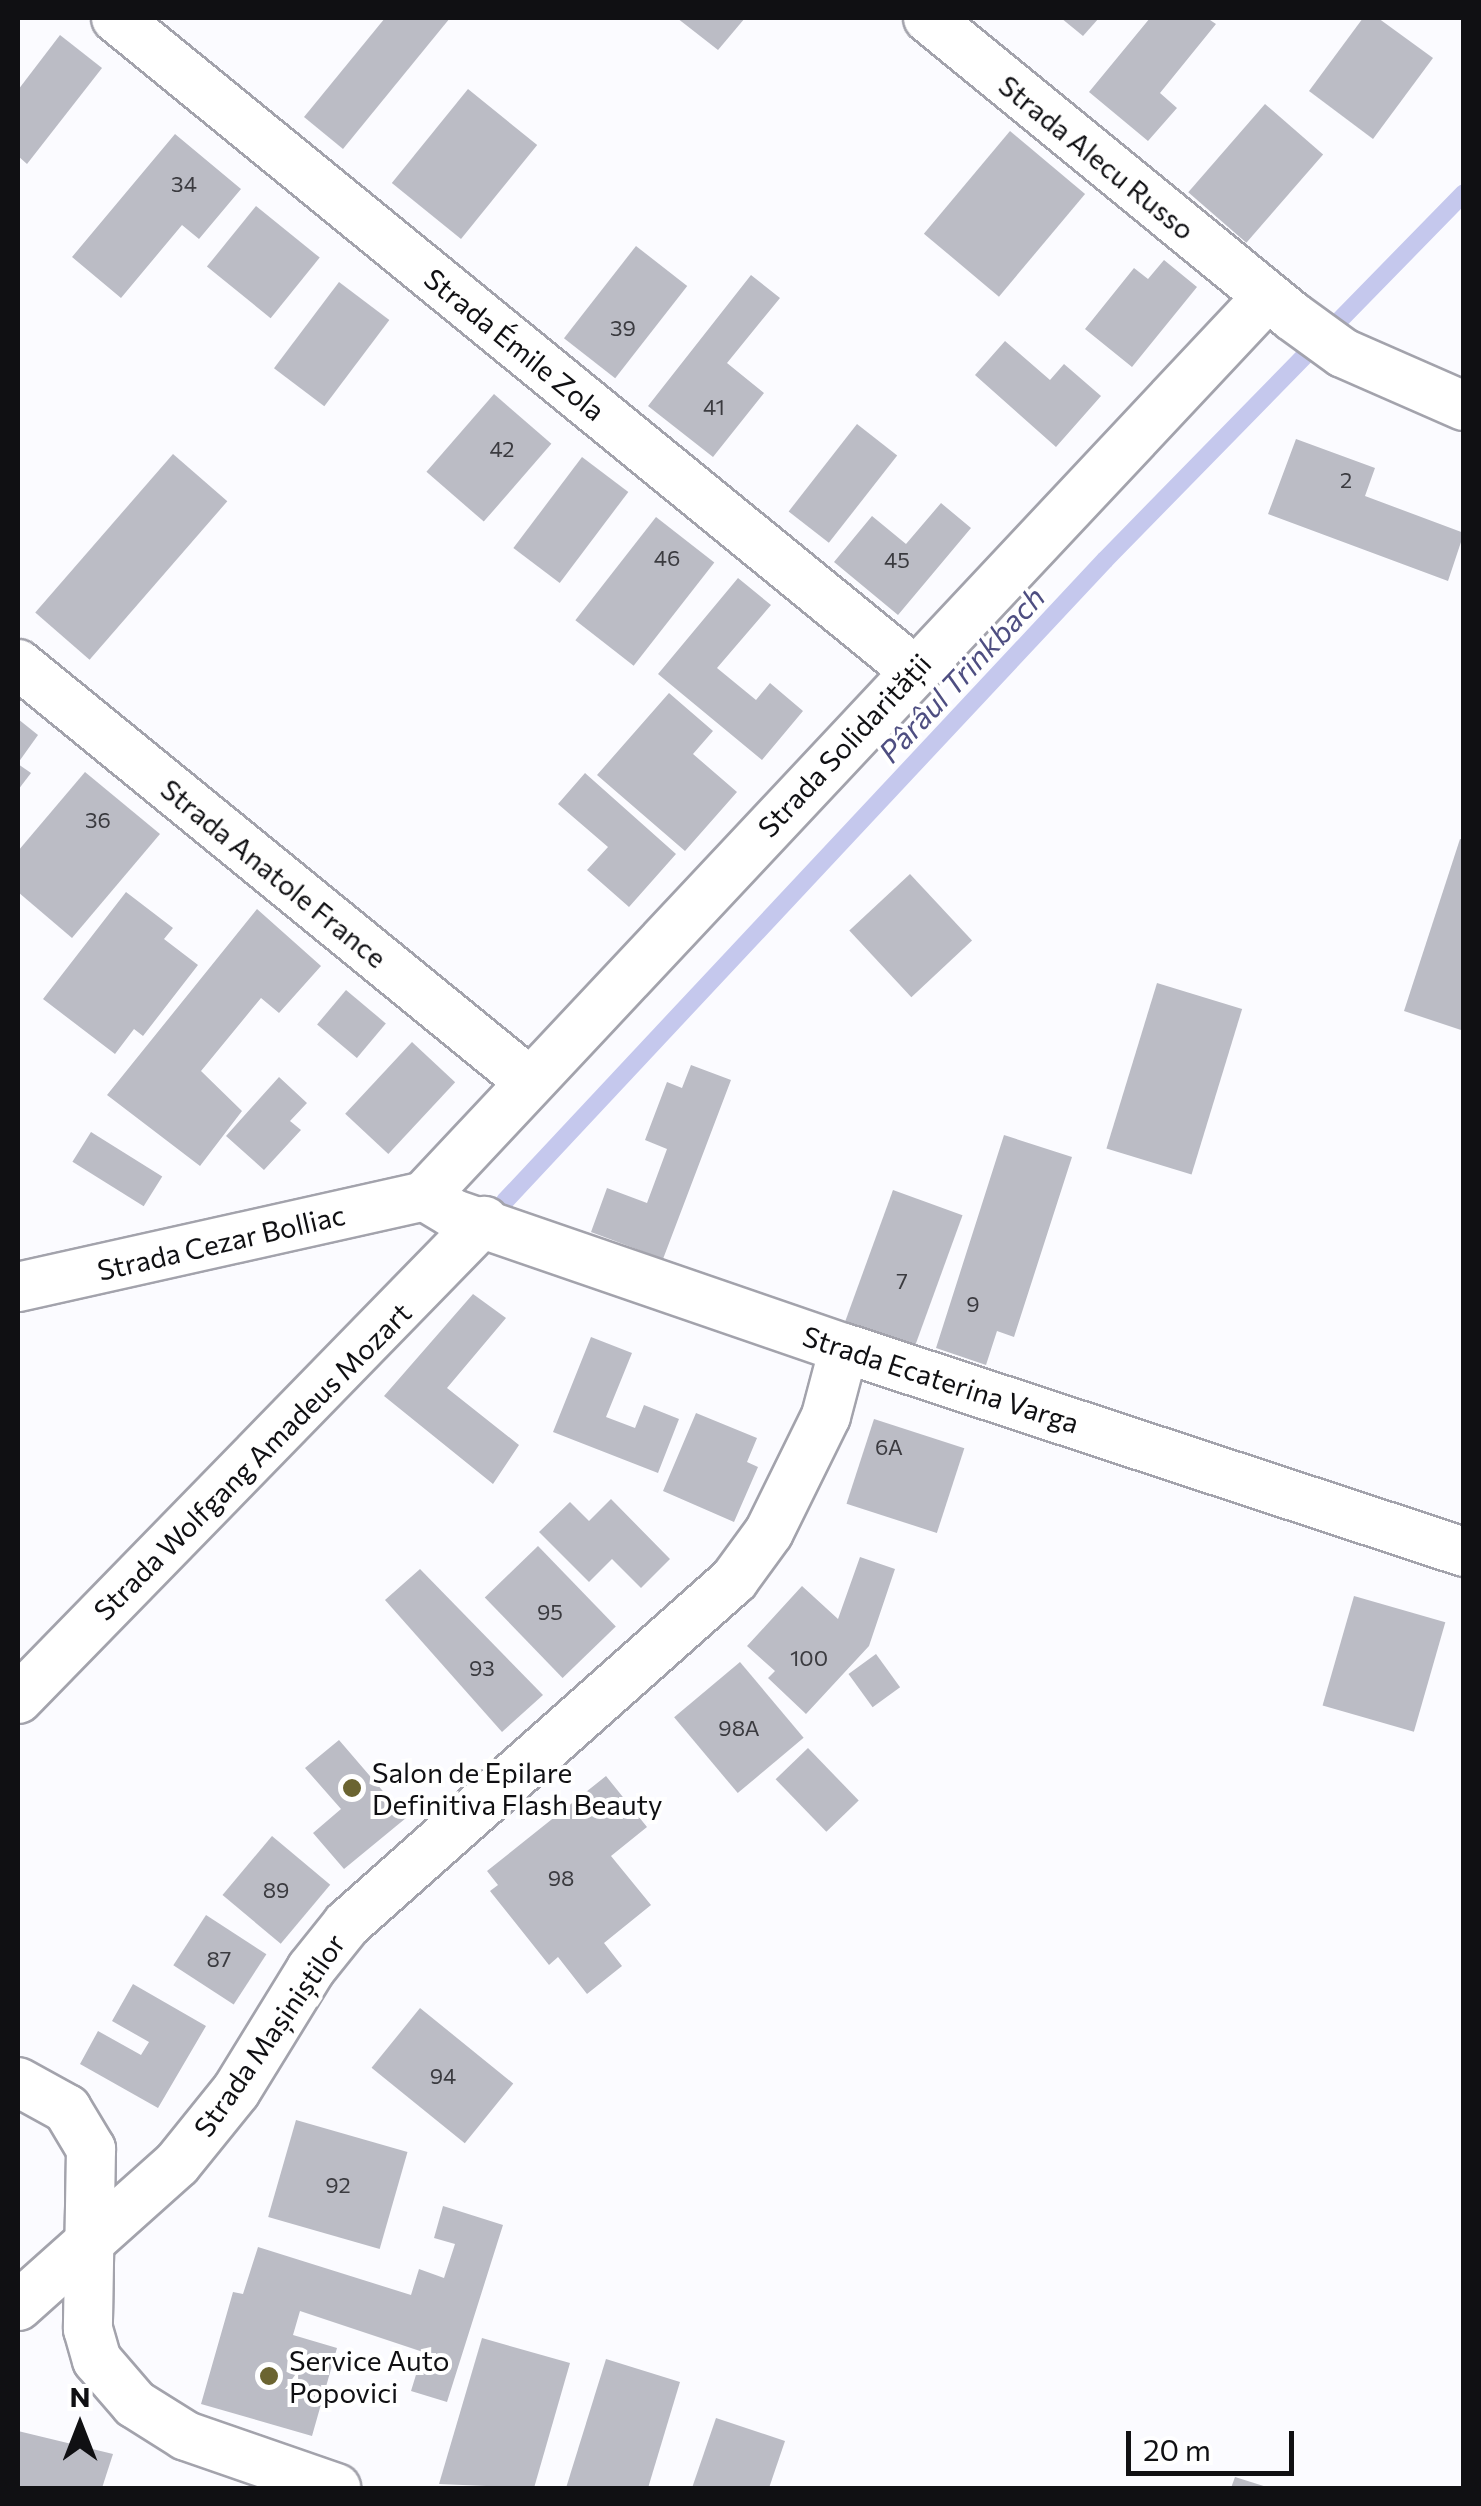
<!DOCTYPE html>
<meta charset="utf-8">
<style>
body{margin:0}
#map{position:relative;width:1481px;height:2506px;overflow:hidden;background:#fbfbff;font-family:Commissioner,sans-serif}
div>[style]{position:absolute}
.stream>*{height:18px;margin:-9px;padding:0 9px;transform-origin:9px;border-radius:9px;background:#c5c8ed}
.building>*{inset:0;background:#bbbcc5;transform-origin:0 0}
.roads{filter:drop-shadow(2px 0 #a3a3ac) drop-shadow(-2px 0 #a3a3ac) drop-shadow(0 2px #a3a3ac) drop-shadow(0 -2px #a3a3ac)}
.minor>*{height:48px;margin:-24px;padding:0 24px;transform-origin:24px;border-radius:24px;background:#fff}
.dots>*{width:28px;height:28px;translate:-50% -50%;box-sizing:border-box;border:5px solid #fff;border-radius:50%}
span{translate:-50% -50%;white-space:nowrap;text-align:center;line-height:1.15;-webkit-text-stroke:8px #fff;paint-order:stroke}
.number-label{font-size:22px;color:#3b3b40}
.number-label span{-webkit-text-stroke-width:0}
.street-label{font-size:28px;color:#101013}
.poi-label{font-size:28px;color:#101013}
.left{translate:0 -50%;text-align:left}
.water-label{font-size:30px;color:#4e4e81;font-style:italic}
.frame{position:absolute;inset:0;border:20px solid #101013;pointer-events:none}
.north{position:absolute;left:30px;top:2376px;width:100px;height:100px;-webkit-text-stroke:8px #fff;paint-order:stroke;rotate:0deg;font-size:28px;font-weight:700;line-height:40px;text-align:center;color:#101013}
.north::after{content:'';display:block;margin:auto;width:35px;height:45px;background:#101013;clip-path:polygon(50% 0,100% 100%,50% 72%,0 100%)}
.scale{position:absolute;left:1126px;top:2431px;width:168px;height:45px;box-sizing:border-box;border:5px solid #101013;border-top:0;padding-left:12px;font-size:30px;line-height:35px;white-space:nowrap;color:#101013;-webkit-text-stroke:8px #fff;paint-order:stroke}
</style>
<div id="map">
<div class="stream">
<i style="left:505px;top:1201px;width:878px;rotate:-46.89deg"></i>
<i style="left:1105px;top:560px;width:513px;rotate:-45.63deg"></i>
</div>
<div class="building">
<i style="clip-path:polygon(385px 18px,450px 18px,343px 149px,304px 117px)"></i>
<i style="clip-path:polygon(677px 18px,745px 18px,718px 50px)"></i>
<i style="clip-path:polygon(1061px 18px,1099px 18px,1083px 36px)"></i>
<i style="clip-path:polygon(1150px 18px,1207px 18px,1216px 24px,1160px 93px,1177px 108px,1148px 141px,1089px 92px)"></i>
<i style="clip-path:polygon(1363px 18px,1378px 18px,1433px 58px,1373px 139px,1309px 91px)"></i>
<i style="clip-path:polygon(60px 35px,102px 68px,27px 164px,18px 156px,18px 90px)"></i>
<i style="left:468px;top:89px;width:89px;height:121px;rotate:39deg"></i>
<i style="left:1265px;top:104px;width:77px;height:117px;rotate:41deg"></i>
<i style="left:1010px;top:131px;width:98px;height:134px;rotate:40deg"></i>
<i style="clip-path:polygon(175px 134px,241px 189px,199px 239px,182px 225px,121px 298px,72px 257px)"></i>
<i style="left:256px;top:206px;width:82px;height:78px;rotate:39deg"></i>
<i style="left:636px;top:246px;width:65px;height:117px;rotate:38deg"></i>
<i style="clip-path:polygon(1164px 260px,1197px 287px,1132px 367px,1085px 329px,1134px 268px,1148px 279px)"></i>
<i style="clip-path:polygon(751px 275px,780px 298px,727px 363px,764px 393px,713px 457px,648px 406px)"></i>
<i style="left:339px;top:282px;width:63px;height:108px;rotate:37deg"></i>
<i style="clip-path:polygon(1005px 341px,1050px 380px,1064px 364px,1101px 396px,1056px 447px,975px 375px)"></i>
<i style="left:494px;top:394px;width:76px;height:103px;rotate:41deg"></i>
<i style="left:857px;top:424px;width:51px;height:111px;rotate:38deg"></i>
<i style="clip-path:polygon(1296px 439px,1375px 468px,1365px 496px,1464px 533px,1448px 581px,1268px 514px)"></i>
<i style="left:173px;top:454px;width:72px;height:210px;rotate:41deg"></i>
<i style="left:582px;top:457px;width:58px;height:114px;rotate:37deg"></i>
<i style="clip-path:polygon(941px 503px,971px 528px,898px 615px,834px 562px,872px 516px,906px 544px)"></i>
<i style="left:656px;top:517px;width:74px;height:131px;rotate:38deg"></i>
<i style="clip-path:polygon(738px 578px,771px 605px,717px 668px,756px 700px,770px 683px,803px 711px,762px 760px,658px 674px)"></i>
<i style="clip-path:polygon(669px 693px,713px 731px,693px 754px,737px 792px,685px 851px,597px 775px)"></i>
<i style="clip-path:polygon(18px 719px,38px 735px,18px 763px)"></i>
<i style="clip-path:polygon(18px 764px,31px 773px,18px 790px)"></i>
<i style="clip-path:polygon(85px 772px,160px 834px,72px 938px,18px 892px,18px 851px)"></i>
<i style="clip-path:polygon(585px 773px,676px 854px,629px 907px,587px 870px,608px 847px,558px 804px)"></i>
<i style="clip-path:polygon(1460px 839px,1464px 840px,1464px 1031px,1404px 1011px)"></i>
<i style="left:910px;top:874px;width:91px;height:83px;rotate:47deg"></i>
<i style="clip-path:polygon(126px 892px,173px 928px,164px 939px,198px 965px,143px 1036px,134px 1029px,115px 1054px,43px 999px)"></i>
<i style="clip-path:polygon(257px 909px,321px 966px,279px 1013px,261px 998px,201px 1071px,242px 1111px,200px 1166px,107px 1095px)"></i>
<i style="left:1157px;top:983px;width:89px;height:173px;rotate:17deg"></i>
<i style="left:346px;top:990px;width:52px;height:45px;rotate:40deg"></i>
<i style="left:412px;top:1042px;width:59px;height:98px;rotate:43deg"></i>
<i style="clip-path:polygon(691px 1065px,731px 1080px,663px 1259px,591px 1232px,607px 1188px,647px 1203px,667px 1149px,645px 1140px,667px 1082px,682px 1088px)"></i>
<i style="clip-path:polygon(279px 1077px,307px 1103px,290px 1121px,301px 1130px,264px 1170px,226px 1136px)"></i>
<i style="left:91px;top:1132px;width:84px;height:35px;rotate:32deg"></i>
<i style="clip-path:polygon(1004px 1135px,1072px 1157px,1014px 1337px,997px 1331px,986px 1365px,936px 1348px)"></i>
<i style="left:893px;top:1190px;width:74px;height:143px;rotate:20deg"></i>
<i style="clip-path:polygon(473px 1294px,506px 1318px,447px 1388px,519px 1445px,493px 1484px,384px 1396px)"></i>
<i style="clip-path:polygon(591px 1337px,632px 1353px,606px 1417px,635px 1428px,644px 1405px,679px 1419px,658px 1473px,553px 1432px)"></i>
<i style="clip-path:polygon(696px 1413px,757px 1438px,747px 1462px,758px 1467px,734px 1522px,663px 1491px)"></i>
<i style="left:874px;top:1419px;width:95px;height:89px;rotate:18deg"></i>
<i style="clip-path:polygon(611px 1499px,670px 1559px,641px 1588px,612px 1559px,589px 1582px,539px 1532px,570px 1502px,589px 1521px)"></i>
<i style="left:538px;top:1546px;width:112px;height:74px;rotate:46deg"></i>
<i style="clip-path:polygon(860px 1557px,895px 1569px,869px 1646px,806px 1714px,768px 1678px,775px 1671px,747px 1646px,802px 1586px,838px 1619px)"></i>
<i style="clip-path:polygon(420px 1569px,543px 1695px,502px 1732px,385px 1600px)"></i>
<i style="left:1354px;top:1596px;width:95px;height:114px;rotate:16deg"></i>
<i style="left:876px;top:1654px;width:41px;height:34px;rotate:54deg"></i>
<i style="left:740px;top:1662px;width:99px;height:86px;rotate:50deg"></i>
<i style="clip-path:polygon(339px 1740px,406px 1818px,344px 1869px,313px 1833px,341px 1809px,305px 1768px)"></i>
<i style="left:808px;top:1748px;width:73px;height:45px;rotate:46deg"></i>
<i style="clip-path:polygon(606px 1776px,647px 1827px,611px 1856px,651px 1905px,604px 1943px,622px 1966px,587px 1994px,558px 1957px,549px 1965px,490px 1891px,498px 1885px,487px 1871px)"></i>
<i style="left:272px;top:1836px;width:76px;height:77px;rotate:40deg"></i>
<i style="left:206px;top:1915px;width:72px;height:60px;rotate:33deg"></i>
<i style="clip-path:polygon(133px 1984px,206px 2026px,158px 2108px,80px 2064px,98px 2031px,141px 2055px,149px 2042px,112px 2021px)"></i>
<i style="left:420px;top:2008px;width:120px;height:77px;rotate:39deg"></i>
<i style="left:296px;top:2120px;width:116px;height:101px;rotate:16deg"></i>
<i style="clip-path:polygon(443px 2206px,503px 2225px,447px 2402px,411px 2391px,423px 2352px,300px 2311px,293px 2335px,337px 2348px,312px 2436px,201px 2404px,233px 2292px,243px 2294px,258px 2247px,411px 2295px,419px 2269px,444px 2278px,455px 2244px,434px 2238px)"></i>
<i style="clip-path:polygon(482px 2338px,570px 2363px,534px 2488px,439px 2484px)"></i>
<i style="clip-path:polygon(606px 2359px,680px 2382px,648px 2488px,566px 2488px)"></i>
<i style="clip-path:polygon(716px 2418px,785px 2441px,769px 2488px,692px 2488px)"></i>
<i style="clip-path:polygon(18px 2431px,113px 2454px,102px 2488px,18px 2488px)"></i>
<i style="clip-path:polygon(1235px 2477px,1270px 2488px,1231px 2488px)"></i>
</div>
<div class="roads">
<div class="minor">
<i style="left:116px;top:18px;width:1030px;rotate:39.25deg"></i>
<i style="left:928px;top:18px;width:470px;rotate:39.3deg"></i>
<i style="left:1292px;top:316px;width:63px;rotate:36deg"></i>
<i style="left:1343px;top:353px;width:132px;rotate:23.7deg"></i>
<i style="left:18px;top:664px;width:661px;rotate:39.23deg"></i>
<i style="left:424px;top:1196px;width:1232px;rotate:-46.84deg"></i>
<i style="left:424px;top:1196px;width:35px;rotate:31deg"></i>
<i style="left:454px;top:1214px;width:412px;rotate:19deg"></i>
<i style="left:844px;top:1348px;width:653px;rotate:18.21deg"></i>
<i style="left:18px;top:1287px;width:416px;rotate:-12.6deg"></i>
<i style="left:18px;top:1699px;width:668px;rotate:-45.73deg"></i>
<i style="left:18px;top:2082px;width:56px;rotate:28.9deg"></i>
<i style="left:67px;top:2109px;width:47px;rotate:59deg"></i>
<i style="left:91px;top:2149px;width:180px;rotate:91deg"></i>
<i style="left:88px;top:2329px;width:32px;rotate:74deg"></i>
<i style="left:97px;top:2360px;width:58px;rotate:49.2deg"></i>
<i style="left:135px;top:2404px;width:60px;rotate:32.1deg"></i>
<i style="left:186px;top:2436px;width:159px;rotate:19.1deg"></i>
<i style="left:18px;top:2306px;width:213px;rotate:-41.8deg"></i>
<i style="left:177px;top:2164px;width:94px;rotate:-51.1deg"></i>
<i style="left:236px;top:2091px;width:143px;rotate:-58.4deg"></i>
<i style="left:311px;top:1969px;width:58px;rotate:-51.3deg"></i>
<i style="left:347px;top:1924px;width:518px;rotate:-41.63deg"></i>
<i style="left:734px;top:1580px;width:59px;rotate:-53.9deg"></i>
<i style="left:769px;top:1532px;width:129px;rotate:-63.8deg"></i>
<i style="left:826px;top:1416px;width:70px;rotate:-75.2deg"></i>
</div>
</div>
<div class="dots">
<i style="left:352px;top:1788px;background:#6b6431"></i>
<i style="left:269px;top:2376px;background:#6b6431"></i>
</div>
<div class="number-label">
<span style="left:184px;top:184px">34</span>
<span style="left:623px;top:328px">39</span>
<span style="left:714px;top:407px">41</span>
<span style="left:502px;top:449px">42</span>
<span style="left:1346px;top:480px">2</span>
<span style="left:667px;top:558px">46</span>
<span style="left:897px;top:560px">45</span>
<span style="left:98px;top:820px">36</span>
<span style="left:902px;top:1281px">7</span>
<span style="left:973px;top:1304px">9</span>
<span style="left:889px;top:1447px">6A</span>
<span style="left:550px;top:1612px">95</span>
<span style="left:809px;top:1658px">100</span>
<span style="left:482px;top:1668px">93</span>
<span style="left:739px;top:1728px">98A</span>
<span style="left:561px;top:1878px">98</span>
<span style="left:276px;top:1890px">89</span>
<span style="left:219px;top:1959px">87</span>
<span style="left:443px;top:2076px">94</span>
<span style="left:338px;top:2185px">92</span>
</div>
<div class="street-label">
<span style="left:1097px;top:157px;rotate:39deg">Strada Alecu Russo</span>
<span style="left:515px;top:344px;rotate:39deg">Strada Émile Zola</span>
<span style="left:844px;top:745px;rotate:-47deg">Strada Solidarității</span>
<span style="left:274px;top:873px;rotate:39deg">Strada Anatole France</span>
<span style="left:221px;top:1242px;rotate:-13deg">Strada Cezar Bolliac</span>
<span style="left:941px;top:1379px;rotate:18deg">Strada Ecaterina Varga</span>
<span style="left:252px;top:1461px;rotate:-45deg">Strada Wolfgang Amadeus Mozart</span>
<span style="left:269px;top:2035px;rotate:-55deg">Strada Mașiniștilor</span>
</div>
<div class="poi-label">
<span class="left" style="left:372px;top:1788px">Salon de Epilare<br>Definitiva Flash Beauty</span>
<span class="left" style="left:289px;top:2376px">Service Auto<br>Popovici</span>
</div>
<div class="water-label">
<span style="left:961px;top:674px;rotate:-47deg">Pârâul Trinkbach</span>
</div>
<div class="frame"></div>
<div class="north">N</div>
<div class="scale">20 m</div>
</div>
